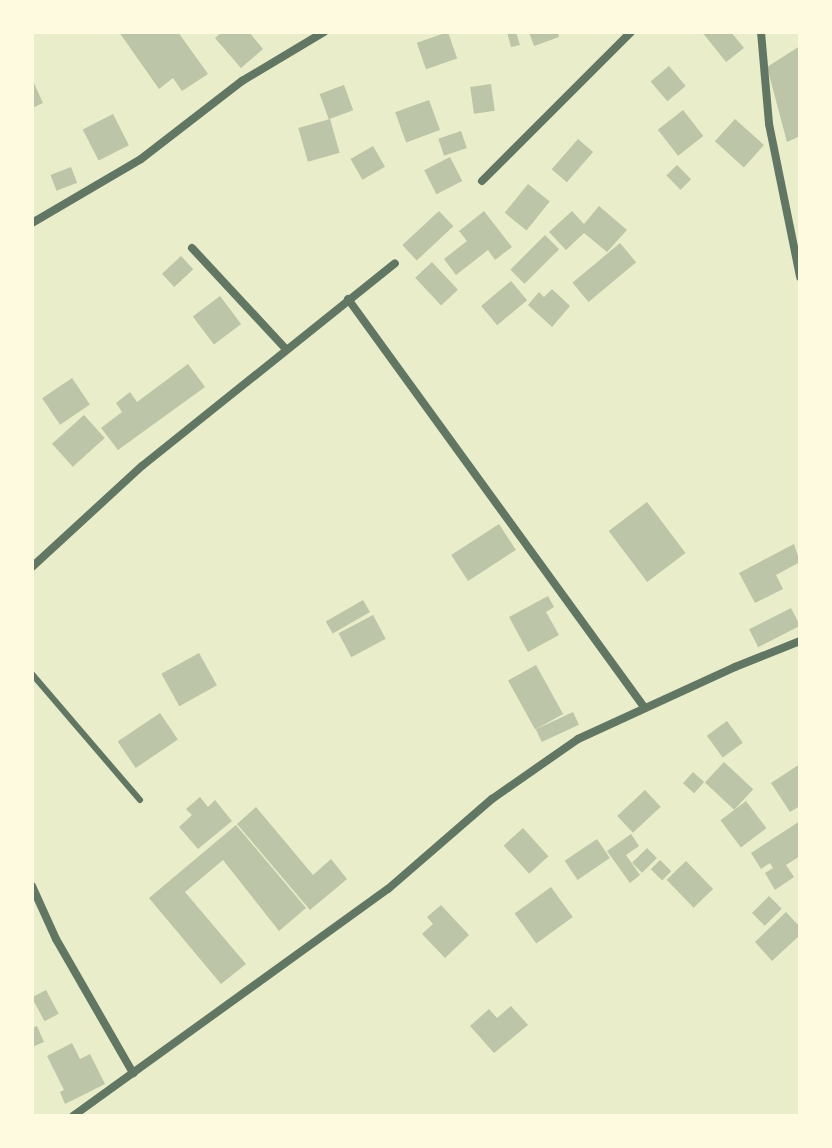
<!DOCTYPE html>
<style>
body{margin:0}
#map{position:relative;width:832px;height:1148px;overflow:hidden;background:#e9edc9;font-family:Ubuntu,sans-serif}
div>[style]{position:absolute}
.building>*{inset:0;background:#bcc5a7;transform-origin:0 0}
.service>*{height:6px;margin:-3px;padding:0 3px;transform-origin:3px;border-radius:3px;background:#617663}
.minor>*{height:8px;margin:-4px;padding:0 4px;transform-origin:4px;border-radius:4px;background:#617663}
span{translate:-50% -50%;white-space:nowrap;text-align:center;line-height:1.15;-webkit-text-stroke:6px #fefae0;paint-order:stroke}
.frame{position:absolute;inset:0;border:34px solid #fefae0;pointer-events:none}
</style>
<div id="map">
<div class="building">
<i style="clip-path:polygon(119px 32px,178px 32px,208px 74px,182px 91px,173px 78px,159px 89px)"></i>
<i style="clip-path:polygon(222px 32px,249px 32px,263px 49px,241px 68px,215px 38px)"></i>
<i style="left:448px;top:32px;width:28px;height:33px;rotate:71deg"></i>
<i style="clip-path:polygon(507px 32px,516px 32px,520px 45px,511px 47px)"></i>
<i style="clip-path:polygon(529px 32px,558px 32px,559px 37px,534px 46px)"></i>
<i style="clip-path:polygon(702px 32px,731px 32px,744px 48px,726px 62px)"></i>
<i style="clip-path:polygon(800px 46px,800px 136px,787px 142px,767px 67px)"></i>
<i style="left:669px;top:66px;width:26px;height:24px;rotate:50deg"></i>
<i style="clip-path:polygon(34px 83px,43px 103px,32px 108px,32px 84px)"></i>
<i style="left:491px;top:84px;width:27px;height:21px;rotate:82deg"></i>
<i style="left:344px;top:85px;width:27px;height:26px;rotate:70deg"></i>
<i style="left:429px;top:100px;width:32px;height:36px;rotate:70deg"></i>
<i style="left:683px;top:110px;width:33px;height:32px;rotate:52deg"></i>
<i style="left:113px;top:114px;width:35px;height:34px;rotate:63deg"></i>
<i style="left:330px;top:119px;width:35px;height:33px;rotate:74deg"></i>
<i style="left:735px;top:119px;width:39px;height:30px;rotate:42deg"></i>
<i style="left:461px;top:131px;width:18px;height:24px;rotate:71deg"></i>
<i style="left:578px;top:139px;width:20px;height:40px;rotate:41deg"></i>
<i style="left:373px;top:146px;width:24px;height:26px;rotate:60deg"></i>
<i style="left:450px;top:157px;width:27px;height:29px;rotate:63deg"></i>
<i style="left:677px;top:165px;width:20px;height:15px;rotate:45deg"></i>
<i style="left:71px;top:167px;width:17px;height:22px;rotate:69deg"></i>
<i style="left:528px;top:184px;width:28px;height:37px;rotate:39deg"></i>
<i style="clip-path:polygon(599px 206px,627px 230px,607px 252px,584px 233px,566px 250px,549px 232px,572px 211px,584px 224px)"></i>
<i style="left:439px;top:211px;width:21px;height:50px;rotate:47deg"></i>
<i style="clip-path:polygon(484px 211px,512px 247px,495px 260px,488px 250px,456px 275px,444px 259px,467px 241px,459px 231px)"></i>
<i style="left:545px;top:235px;width:20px;height:49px;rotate:45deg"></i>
<i style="left:620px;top:243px;width:25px;height:62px;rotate:50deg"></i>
<i style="left:181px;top:256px;width:18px;height:26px;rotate:47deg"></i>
<i style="left:432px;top:262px;width:38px;height:23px;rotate:47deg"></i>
<i style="left:511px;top:281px;width:25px;height:39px;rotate:50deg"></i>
<i style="clip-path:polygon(552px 289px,570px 306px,552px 327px,528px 305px,539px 292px,544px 297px)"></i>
<i style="left:220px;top:296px;width:35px;height:34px;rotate:53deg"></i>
<i style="clip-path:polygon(188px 364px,205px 387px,118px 450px,101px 428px,122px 412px,116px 403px,130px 392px,137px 402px)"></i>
<i style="left:72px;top:378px;width:32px;height:36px;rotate:56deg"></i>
<i style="left:84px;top:415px;width:31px;height:43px;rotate:48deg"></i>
<i style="left:647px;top:502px;width:64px;height:48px;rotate:53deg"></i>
<i style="left:499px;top:524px;width:31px;height:57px;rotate:57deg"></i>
<i style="clip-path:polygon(794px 544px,800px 562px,776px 575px,783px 589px,755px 603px,739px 573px)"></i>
<i style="clip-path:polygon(548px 596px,554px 607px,546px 612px,559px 635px,528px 652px,509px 617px)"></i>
<i style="left:363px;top:600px;width:14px;height:43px;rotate:60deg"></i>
<i style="left:791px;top:608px;width:20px;height:47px;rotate:63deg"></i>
<i style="left:373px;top:615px;width:27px;height:39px;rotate:62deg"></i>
<i style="left:199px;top:653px;width:37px;height:43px;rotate:61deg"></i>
<i style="left:536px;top:665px;width:56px;height:32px;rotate:61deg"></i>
<i style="left:573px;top:712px;width:14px;height:41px;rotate:65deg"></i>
<i style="left:160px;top:713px;width:32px;height:51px;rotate:56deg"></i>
<i style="left:727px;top:721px;width:27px;height:25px;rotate:54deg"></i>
<i style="left:724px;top:762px;width:40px;height:28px;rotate:43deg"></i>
<i style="clip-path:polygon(800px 764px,800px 806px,790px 812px,771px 783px)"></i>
<i style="left:693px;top:772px;width:15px;height:15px;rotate:42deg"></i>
<i style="left:645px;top:790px;width:23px;height:38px;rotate:47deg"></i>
<i style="clip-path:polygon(200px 797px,208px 807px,215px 800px,232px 821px,198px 849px,179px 827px,192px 815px,186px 809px)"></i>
<i style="left:746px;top:801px;width:34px;height:32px;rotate:53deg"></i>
<i style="clip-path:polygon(256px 807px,313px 875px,331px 859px,347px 879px,310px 910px,237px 824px)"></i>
<i style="clip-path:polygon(800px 821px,800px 856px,786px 865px,794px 877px,775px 890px,765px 873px,773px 868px,770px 863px,761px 869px,751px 853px)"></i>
<i style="clip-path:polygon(236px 825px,306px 908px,279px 931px,223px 860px,185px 892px,246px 964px,221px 984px,149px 898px)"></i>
<i style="left:523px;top:828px;width:38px;height:26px;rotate:48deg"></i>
<i style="clip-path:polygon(631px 834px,639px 846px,626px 855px,640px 875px,630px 883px,607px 851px)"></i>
<i style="left:597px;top:839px;width:23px;height:39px;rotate:56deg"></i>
<i style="left:647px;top:848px;width:14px;height:21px;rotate:45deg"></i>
<i style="left:660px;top:860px;width:16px;height:13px;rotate:45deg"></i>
<i style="left:686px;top:861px;width:39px;height:27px;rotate:46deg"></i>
<i style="left:551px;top:887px;width:37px;height:45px;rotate:54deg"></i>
<i style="left:769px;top:896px;width:18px;height:24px;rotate:45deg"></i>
<i style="clip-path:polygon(441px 905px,469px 935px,445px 958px,422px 934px,433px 924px,427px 917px)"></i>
<i style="clip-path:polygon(786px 912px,800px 927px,800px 935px,772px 961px,755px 942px)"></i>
<i style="left:46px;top:990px;width:27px;height:16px;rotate:62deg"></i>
<i style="clip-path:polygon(511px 1006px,528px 1025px,494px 1053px,470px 1026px,489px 1009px,497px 1018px)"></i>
<i style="clip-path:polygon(37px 1026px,44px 1042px,32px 1047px,32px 1028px)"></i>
<i style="clip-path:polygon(72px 1043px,80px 1059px,90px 1054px,105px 1084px,65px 1104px,60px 1092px,64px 1090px,47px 1056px)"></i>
</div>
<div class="service">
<i style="left:32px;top:674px;width:166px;rotate:49.4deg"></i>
</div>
<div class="minor">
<i style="left:761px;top:32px;width:92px;rotate:85deg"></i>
<i style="left:769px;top:124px;width:156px;rotate:78.5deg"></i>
<i style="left:482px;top:181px;width:211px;rotate:-45deg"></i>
<i style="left:32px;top:223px;width:126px;rotate:-30.4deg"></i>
<i style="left:141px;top:159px;width:128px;rotate:-37.7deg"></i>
<i style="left:242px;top:81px;width:96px;rotate:-30.9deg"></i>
<i style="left:192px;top:248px;width:137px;rotate:47.1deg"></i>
<i style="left:348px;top:299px;width:504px;rotate:54.04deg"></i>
<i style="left:32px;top:567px;width:149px;rotate:-42.6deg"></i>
<i style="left:142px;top:466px;width:324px;rotate:-38.7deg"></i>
<i style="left:32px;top:886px;width:58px;rotate:65.6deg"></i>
<i style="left:56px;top:939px;width:155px;rotate:60.1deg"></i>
<i style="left:73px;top:1116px;width:388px;rotate:-35.8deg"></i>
<i style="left:388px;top:889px;width:138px;rotate:-40.9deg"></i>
<i style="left:492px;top:799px;width:105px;rotate:-34.9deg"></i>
<i style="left:578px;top:739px;width:173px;rotate:-24.6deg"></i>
<i style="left:735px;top:667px;width:70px;rotate:-21.8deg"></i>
</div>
<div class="frame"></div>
</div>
